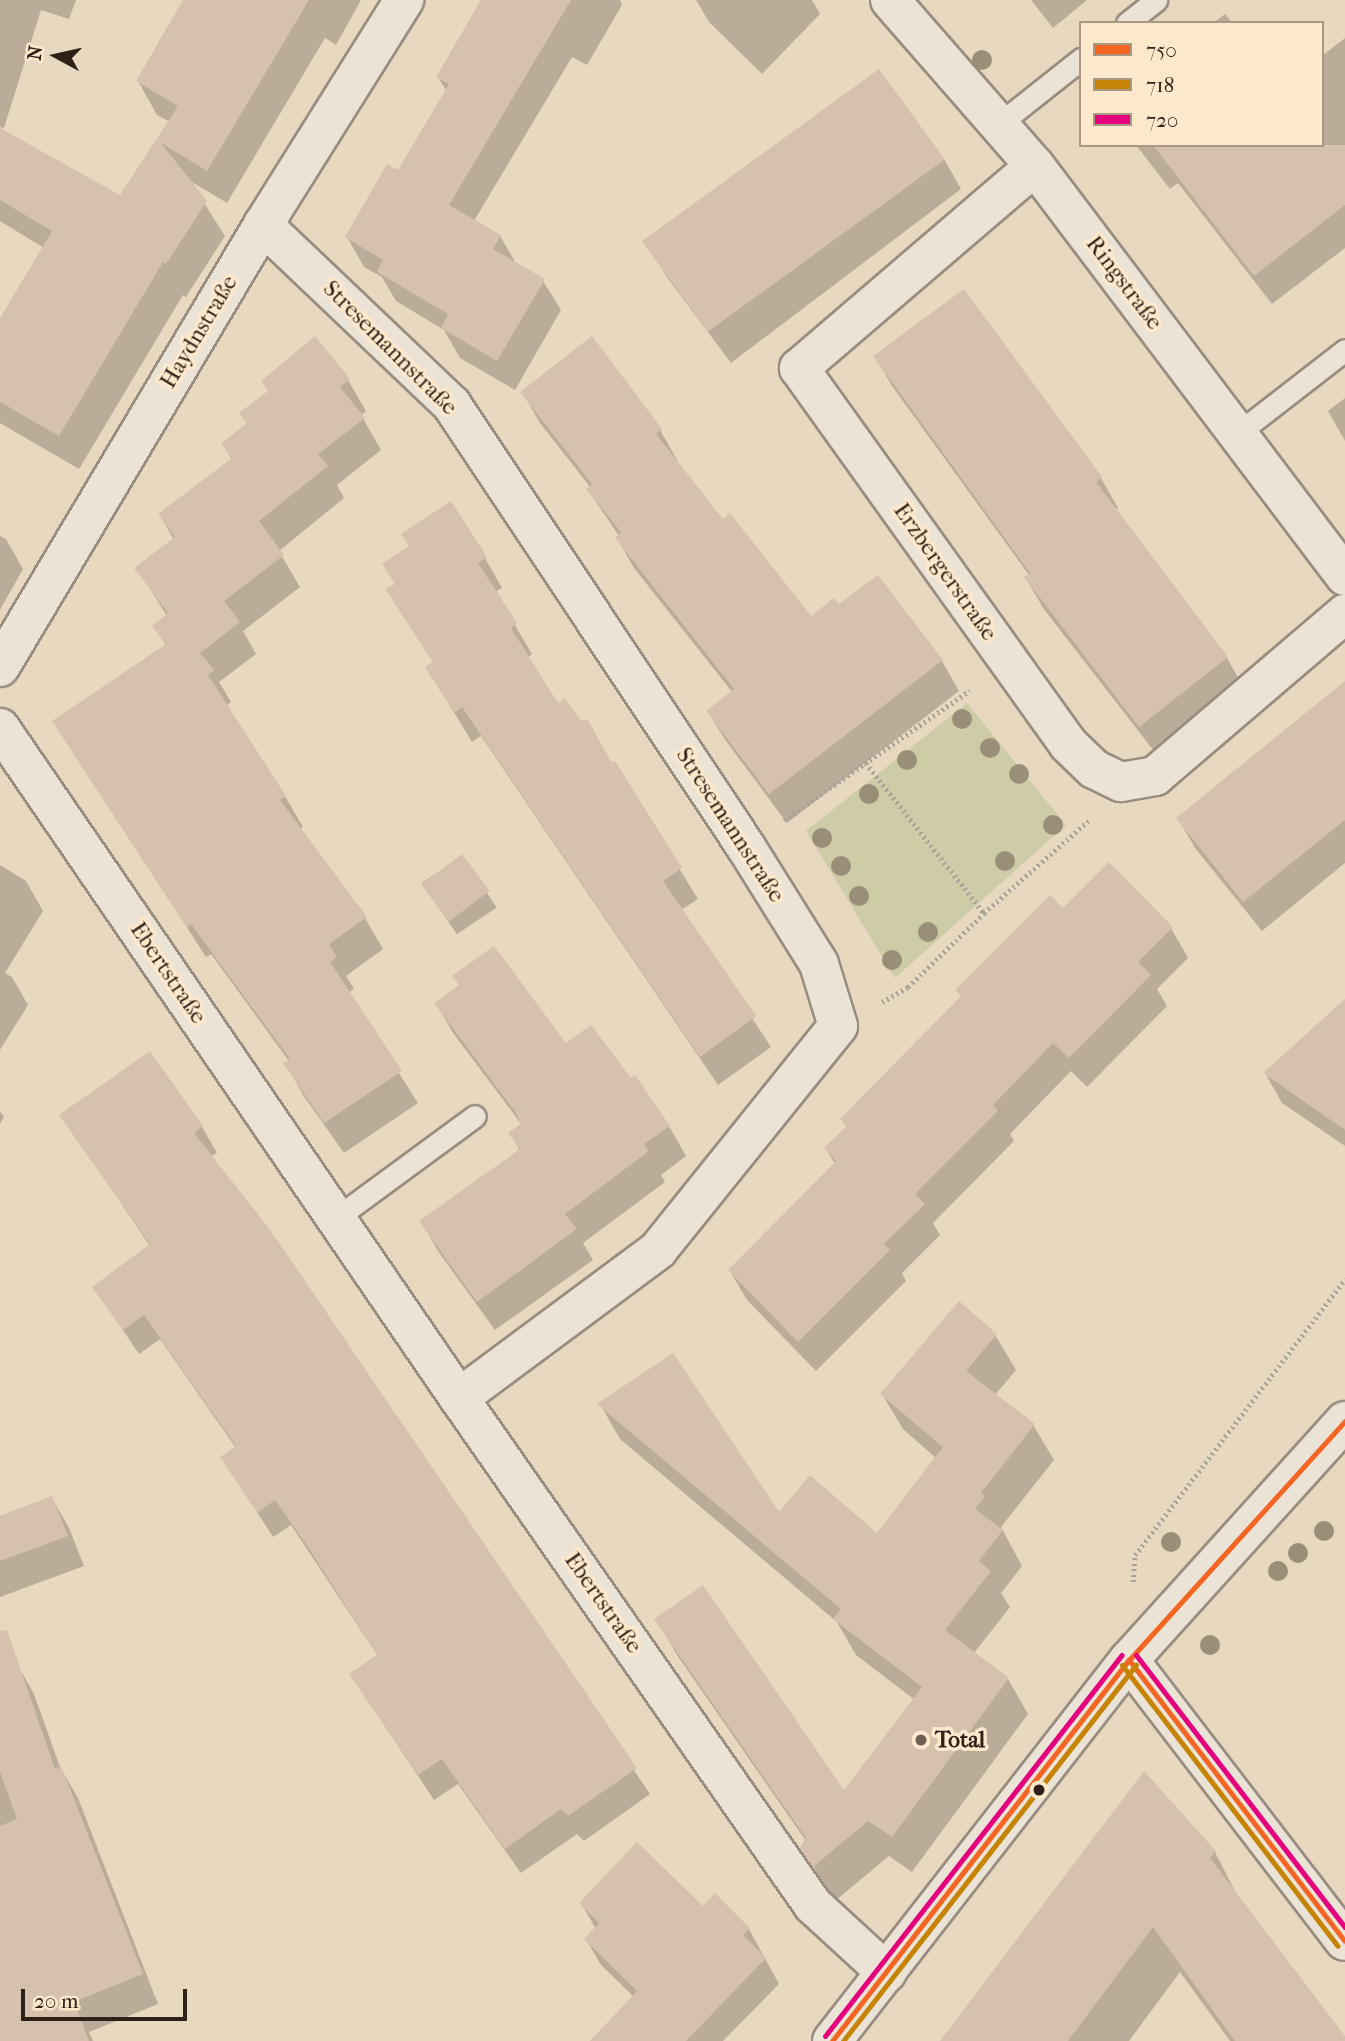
<!DOCTYPE html>
<meta charset="utf-8">
<style>
body{margin:0}
#map{position:relative;width:1345px;height:2041px;overflow:hidden;background:#e9d8c0;font-family:"IM FELL French Canon",serif}
div>[style]{position:absolute}
.green>*{inset:0;background:#cecca6}
.shadow>*{inset:0;background:#0003;transform-origin:0 0}
.building>*{inset:0;background:#d5c1ae;transform-origin:0 0}
.path>*{height:4.5px;margin-top:-2.25px;transform-origin:0;background:repeating-linear-gradient(90deg,#a8a197 0 2px,transparent 0 5.5px)}
.roads{filter:drop-shadow(2px 0 #988d7f) drop-shadow(-2px 0 #988d7f) drop-shadow(0 2px #988d7f) drop-shadow(0 -2px #988d7f)}
.lane>*{height:21px;margin:-10.5px;padding:0 10.5px;transform-origin:10.5px;border-radius:10.5px;background:#ece3d7}
.street>*{height:38px;margin:-19px;padding:0 19px;transform-origin:19px;border-radius:19px;background:#ece3d7}
.secondary>*{height:38px;margin:-19px;padding:0 19px;transform-origin:19px;border-radius:19px;background:#ece3d7}
.bus-1>*{height:5px;margin:-2.5px;padding:0 2.5px;transform-origin:2.5px;border-radius:2.5px;background:#f26522}
.bus-2>*{height:5px;margin:-2.5px;padding:0 2.5px;transform-origin:2.5px;border-radius:2.5px;background:#c58406}
.bus-3>*{height:5px;margin:-2.5px;padding:0 2.5px;transform-origin:2.5px;border-radius:2.5px;background:#e5007d}
.trees>*{width:20px;height:20px;margin:-10px;border-radius:50%;background:#998e77}
.dots>*{width:19px;height:19px;translate:-50% -50%;box-sizing:border-box;border:4px solid #fce8cb;border-radius:50%}
span{translate:-50% -50%;white-space:nowrap;text-align:center;line-height:1.15;-webkit-text-stroke:7px #fce8cb;paint-order:stroke}
.street-label{font-size:23px;color:#2f2018}
.poi-label{font-size:23px;color:#2f2018;font-weight:700}
.left{translate:0 -50%;text-align:left}
.legend{position:absolute;left:1079px;top:21px;width:245px;height:126px;box-sizing:border-box;background:#fce8cb;border:2px solid #aa9883;margin:0;padding:9px 12px;list-style:none;font-size:21px;color:#2f2018}
.legend li{display:flex;align-items:center;gap:14px;height:35px}
.legend b{width:35px;border:2px solid #aa9883}
.north{position:absolute;left:21px;top:21px;width:70px;height:70px;-webkit-text-stroke:5px #fce8cb;paint-order:stroke;rotate:278deg;font-size:19px;font-weight:700;line-height:28px;text-align:center;color:#2f2018}
.north::after{content:'';display:block;margin:auto;width:24px;height:32px;background:#2f2018;clip-path:polygon(50% 0,100% 100%,50% 72%,0 100%)}
.scale{position:absolute;left:21px;top:1989px;width:166px;height:32px;box-sizing:border-box;border:4px solid #2f2018;border-top:0;padding-left:9px;font-size:21px;line-height:24px;white-space:nowrap;color:#2f2018;-webkit-text-stroke:5px #fce8cb;paint-order:stroke}
</style>
<div id="map">
<div class="green">
<i style="clip-path:polygon(967px 703px,1066px 825px,895px 978px,806px 831px)"></i>
</div>
<div class="shadow">
<i style="clip-path:polygon(0 0,76px 0,69px 19px,41px 10px,4px 128px,0 127px)"></i>
<i style="clip-path:polygon(185px 0,361px 0,336px 45px,325px 38px,227px 203px,190px 181px,225px 236px,186px 297px,183px 295px,79px 469px,0 423px,0 322px,44px 248px,0 221px,0 130px,121px 198px,170px 122px,157px 115px,138px 81px)"></i>
<i style="clip-path:polygon(485px 0,620px 0,622px 5px,587px 65px,572px 57px,474px 221px,500px 236px,517px 265px,543px 281px,561px 310px,515px 390px,460px 358px,444px 330px,396px 301px,382px 277px,364px 267px,347px 237px,398px 173px,447px 92px,438px 77px)"></i>
<i style="clip-path:polygon(696px 0,812px 0,820px 14px,762px 74px,709px 22px)"></i>
<i style="clip-path:polygon(1031px 0,1087px 0,1053px 28px)"></i>
<i style="clip-path:polygon(1225px 14px,1232px 23px,1213px 23px)"></i>
<i style="clip-path:polygon(1345px 38px,1345px 248px,1272px 304px,1178px 183px,1170px 189px,1136px 145px,1322px 145px,1322px 56px)"></i>
<i style="clip-path:polygon(944px 159px,961px 189px,731px 363px,666px 276px,649px 246px)"></i>
<i style="clip-path:polygon(964px 291px,1101px 478px,1118px 508px,1115px 510px,1227px 658px,1244px 688px,1157px 755px,1043px 608px,1026px 578px,1029px 575px,892px 386px,875px 356px)"></i>
<i style="clip-path:polygon(348px 380px,366px 411px,361px 415px,381px 450px,337px 485px,344px 498px,279px 551px,300px 587px,243px 631px,256px 654px,219px 682px,231px 702px,226px 706px,285px 796px,303px 827px,300px 829px,365px 918px,383px 949px,346px 976px,354px 989px,348px 993px,418px 1103px,344px 1153px,303px 1095px,286px 1064px,289px 1061px,211px 954px,206px 957px,54px 722px,166px 646px,155px 626px,167px 616px,137px 568px,174px 540px,160px 515px,232px 460px,223px 444px,248px 425px,241px 414px)"></i>
<i style="clip-path:polygon(523px 393px,660px 430px,677px 460px,675px 462px,723px 522px,811px 618px,839px 606px,877px 577px,942px 661px,959px 691px,787px 823px,726px 741px,708px 712px,733px 693px,634px 568px,617px 538px,619px 536px,588px 490px,591px 488px,540px 423px)"></i>
<i style="clip-path:polygon(1345px 398px,1345px 441px,1328px 411px)"></i>
<i style="clip-path:polygon(0 536px,6px 539px,23px 569px,0 610px)"></i>
<i style="clip-path:polygon(485px 558px,502px 588px,495px 592px,532px 654px,527px 658px,558px 705px,611px 764px,614px 763px,698px 899px,681px 910px,771px 1047px,718px 1085px,481px 736px,472px 742px,445px 697px,434px 663px,388px 590px)"></i>
<i style="clip-path:polygon(1345px 684px,1345px 863px,1262px 931px,1195px 848px,1178px 818px)"></i>
<i style="left:462px;top:856px;width:62px;height:48px;rotate:56deg"></i>
<i style="clip-path:polygon(0 865px,26px 881px,43px 911px,5px 973px,12px 977px,28px 1005px,0 1050px)"></i>
<i style="clip-path:polygon(1063px 910px,1171px 928px,1188px 958px,1157px 989px,1167px 1006px,1087px 1087px,1071px 1071px,1010px 1134px,1014px 1141px,933px 1223px,940px 1235px,902px 1273px,906px 1281px,816px 1371px,747px 1300px,730px 1271px,835px 1164px,826px 1149px,847px 1128px,842px 1119px,962px 998px,957px 990px)"></i>
<i style="clip-path:polygon(436px 1003px,566px 1046px,669px 1126px,686px 1156px,661px 1175px,665px 1182px,583px 1243px,593px 1260px,495px 1330px,438px 1251px,421px 1221px,520px 1151px,510px 1133px,522px 1125px,453px 1033px)"></i>
<i style="clip-path:polygon(1345px 1031px,1345px 1146px,1282px 1103px,1265px 1073px)"></i>
<i style="clip-path:polygon(149px 1053px,202px 1127px,217px 1153px,210px 1157px,269px 1232px,650px 1794px,584px 1841px,577px 1834px,521px 1873px,458px 1784px,434px 1800px,351px 1675px,378px 1656px,291px 1525px,273px 1537px,222px 1457px,236px 1448px,160px 1339px,139px 1354px,94px 1287px,150px 1246px,62px 1116px)"></i>
<i style="clip-path:polygon(0 1111px,4px 1117px,0 1124px)"></i>
<i style="clip-path:polygon(995px 1335px,1016px 1370px,995px 1395px,1033px 1425px,1054px 1460px,1001px 1527px,1022px 1566px,1001px 1593px,1010px 1607px,974px 1653px,1008px 1679px,1028px 1714px,912px 1872px,889px 1856px,835px 1901px,802px 1848px,806px 1841px,677px 1655px,657px 1620px,844px 1793px,915px 1700px,856px 1655px,837px 1622px,620px 1439px,600px 1404px,779px 1514px,878px 1535px,936px 1458px,903px 1429px,882px 1394px)"></i>
<i style="clip-path:polygon(52px 1498px,69px 1528px,84px 1566px,0 1597px,0 1518px)"></i>
<i style="clip-path:polygon(0 1644px,17px 1664px,34px 1694px,60px 1767px,78px 1798px,158px 2004px,89px 2032px,93px 2041px,0 2041px)"></i>
<i style="clip-path:polygon(1144px 1774px,1215px 1852px,1240px 1901px,1345px 2041px,1230px 2041px,1180px 1972px,1129px 2041px,943px 2041px)"></i>
<i style="clip-path:polygon(581px 1903px,703px 1908px,749px 1929px,779px 1984px,723px 2041px,592px 2041px,634px 1997px,601px 1965px,586px 1939px,596px 1929px)"></i>
</div>
<div class="building">
<i style="clip-path:polygon(183px 0,309px 0,207px 171px,161px 143px,207px 201px,166px 264px,163px 262px,59px 436px,0 402px,0 318px,52px 231px,0 200px,0 128px,120px 195px,178px 106px,136px 81px)"></i>
<i style="clip-path:polygon(481px 0,571px 0,449px 205px,501px 235px,493px 249px,545px 279px,497px 361px,441px 328px,448px 314px,377px 272px,383px 260px,345px 237px,387px 164px,398px 170px,449px 84px,436px 77px)"></i>
<i style="left:879px;top:69px;width:112px;height:293px;rotate:54deg"></i>
<i style="clip-path:polygon(1153px 145px,1345px 145px,1345px 205px,1254px 276px)"></i>
<i style="clip-path:polygon(964px 289px,1102px 477px,1096px 482px,1228px 657px,1139px 727px,1024px 577px,1030px 573px,873px 356px)"></i>
<i style="clip-path:polygon(315px 336px,350px 379px,340px 387px,365px 418px,318px 454px,328px 466px,259px 521px,284px 555px,224px 601px,240px 622px,200px 653px,214px 670px,208px 675px,286px 796px,280px 800px,367px 917px,329px 944px,337px 957px,330px 962px,402px 1071px,324px 1123px,283px 1063px,290px 1059px,191px 924px,187px 928px,52px 721px,166px 644px,152px 626px,168px 613px,134px 568px,175px 537px,158px 514px,232px 458px,221px 444px,247px 423px,239px 413px,268px 391px,261px 381px)"></i>
<i style="clip-path:polygon(592px 336px,662px 429px,656px 434px,723px 519px,730px 513px,811px 616px,834px 598px,839px 604px,878px 575px,943px 660px,769px 794px,706px 711px,734px 689px,615px 538px,621px 532px,586px 489px,592px 484px,520px 392px)"></i>
<i style="clip-path:polygon(451px 501px,487px 557px,478px 563px,517px 623px,511px 628px,558px 703px,565px 698px,580px 720px,588px 720px,611px 762px,615px 761px,682px 868px,663px 881px,756px 1016px,700px 1057px,462px 707px,454px 713px,425px 667px,433px 662px,385px 589px,395px 584px,382px 564px,409px 546px,401px 534px)"></i>
<i style="clip-path:polygon(1345px 681px,1345px 820px,1243px 902px,1176px 818px)"></i>
<i style="left:462px;top:854px;width:46px;height:51px;rotate:53deg"></i>
<i style="clip-path:polygon(1109px 862px,1173px 927px,1138px 962px,1151px 975px,1069px 1058px,1053px 1043px,993px 1105px,998px 1111px,915px 1194px,925px 1204px,884px 1244px,890px 1250px,798px 1342px,728px 1270px,836px 1161px,824px 1148px,847px 1126px,840px 1119px,961px 996px,955px 990px,1050px 895px,1063px 908px)"></i>
<i style="clip-path:polygon(494px 946px,566px 1043px,591px 1025px,631px 1078px,635px 1075px,670px 1126px,644px 1144px,649px 1151px,565px 1214px,577px 1229px,477px 1302px,419px 1221px,520px 1149px,508px 1133px,521px 1124px,516px 1113px,434px 1003px,459px 985px,452px 976px)"></i>
<i style="clip-path:polygon(1345px 999px,1345px 1130px,1263px 1073px)"></i>
<i style="clip-path:polygon(150px 1051px,203px 1126px,194px 1133px,271px 1231px,637px 1768px,568px 1816px,561px 1809px,505px 1849px,442px 1759px,418px 1775px,349px 1674px,377px 1655px,308px 1547px,275px 1500px,257px 1513px,220px 1457px,236px 1446px,144px 1315px,123px 1330px,92px 1287px,150px 1244px,59px 1115px)"></i>
<i style="clip-path:polygon(959px 1301px,997px 1334px,966px 1371px,1035px 1424px,981px 1493px,985px 1496px,975px 1509px,1003px 1530px,979px 1561px,991px 1571px,945px 1630px,1009px 1678px,892px 1837px,868px 1821px,813px 1867px,800px 1848px,806px 1838px,654px 1619px,703px 1585px,844px 1790px,922px 1687px,833px 1619px,841px 1609px,597px 1404px,673px 1353px,779px 1512px,810px 1475px,877px 1533px,943px 1447px,880px 1394px)"></i>
<i style="clip-path:polygon(52px 1496px,68px 1536px,0 1561px,0 1516px)"></i>
<i style="clip-path:polygon(7px 1630px,55px 1769px,61px 1766px,143px 1974px,74px 2002px,89px 2041px,0 2041px,0 1826px,17px 1819px,0 1772px,0 1631px)"></i>
<i style="clip-path:polygon(1144px 1771px,1216px 1851px,1210px 1858px,1345px 2036px,1345px 2041px,1235px 2041px,1153px 1927px,1068px 2041px,940px 2041px)"></i>
<i style="clip-path:polygon(637px 1842px,703px 1906px,715px 1893px,750px 1928px,743px 1935px,766px 1958px,686px 2041px,590px 2041px,637px 1991px,584px 1939px,599px 1923px,579px 1903px)"></i>
</div>
<div class="path">
<i style="left:866px;top:763px;width:191px;rotate:51.8deg"></i>
<i style="left:784px;top:820px;width:226px;rotate:-34.9deg"></i>
<i style="left:882px;top:1002px;width:30px;rotate:-30deg"></i>
<i style="left:908px;top:987px;width:106px;rotate:-44.2deg"></i>
<i style="left:984px;top:913px;width:139px;rotate:-41.5deg"></i>
<i style="left:1133px;top:1582px;width:27px;rotate:-86deg"></i>
<i style="left:1135px;top:1555px;width:347px;rotate:-52.7deg"></i>
</div>
<div class="roads">
<div class="lane">
<i style="left:1127px;top:23px;width:37px;rotate:-38deg"></i>
<i style="left:999px;top:124px;width:105px;rotate:-38.4deg"></i>
<i style="left:1238px;top:433px;width:135px;rotate:-37.8deg"></i>
<i style="left:336px;top:1218px;width:172px;rotate:-36.3deg"></i>
</div>
<div class="street">
<i style="left:890px;top:0;width:220px;rotate:48.9deg"></i>
<i style="left:1035px;top:166px;width:514px;rotate:52.91deg"></i>
<i style="left:1035px;top:166px;width:311px;rotate:139.4deg"></i>
<i style="left:799px;top:368px;width:462px;rotate:54.4deg"></i>
<i style="left:1068px;top:744px;width:36px;rotate:44deg"></i>
<i style="left:1094px;top:769px;width:30px;rotate:26deg"></i>
<i style="left:1121px;top:782px;width:35px;rotate:-10deg"></i>
<i style="left:1155px;top:776px;width:250px;rotate:-40.5deg"></i>
<i style="left:263px;top:225px;width:261px;rotate:43.6deg"></i>
<i style="left:452px;top:405px;width:531px;rotate:56.37deg"></i>
<i style="left:746px;top:847px;width:138px;rotate:58deg"></i>
<i style="left:819px;top:964px;width:65px;rotate:73deg"></i>
<i style="left:838px;top:1026px;width:287px;rotate:128.8deg"></i>
<i style="left:658px;top:1250px;width:248px;rotate:143.4deg"></i>
<i style="left:0;top:667px;width:514px;rotate:-59.25deg"></i>
<i style="left:263px;top:225px;width:266px;rotate:-57.9deg"></i>
<i style="left:0;top:728px;width:812px;rotate:55.59deg"></i>
<i style="left:459px;top:1398px;width:618px;rotate:55.08deg"></i>
<i style="left:813px;top:1905px;width:100px;rotate:42.6deg"></i>
<i style="left:1129px;top:1660px;width:354px;rotate:52.5deg"></i>
</div>
<div class="secondary">
<i style="left:832px;top:2041px;width:483px;rotate:-52.1deg"></i>
<i style="left:1129px;top:1660px;width:322px;rotate:-47.9deg"></i>
</div>
</div>
<div class="bus-1">
<i style="left:1129px;top:1660px;width:354px;rotate:52.5deg"></i>
<i style="left:832px;top:2041px;width:483px;rotate:-52.1deg"></i>
<i style="left:1129px;top:1660px;width:322px;rotate:-47.9deg"></i>
</div>
<div class="bus-2">
<i style="left:1122px;top:1665px;width:354px;rotate:52.5deg"></i>
<i style="left:843px;top:2041px;width:477px;rotate:-52.1deg"></i>
</div>
<div class="bus-3">
<i style="left:1136px;top:1655px;width:343px;rotate:52.5deg"></i>
<i style="left:825px;top:2036px;width:483px;rotate:-52.1deg"></i>
</div>
<div class="trees">
<i style="left:982px;top:60px"></i>
<i style="left:962px;top:719px"></i>
<i style="left:990px;top:748px"></i>
<i style="left:907px;top:760px"></i>
<i style="left:1019px;top:774px"></i>
<i style="left:869px;top:794px"></i>
<i style="left:1053px;top:825px"></i>
<i style="left:822px;top:838px"></i>
<i style="left:1005px;top:861px"></i>
<i style="left:841px;top:866px"></i>
<i style="left:859px;top:896px"></i>
<i style="left:928px;top:932px"></i>
<i style="left:892px;top:960px"></i>
<i style="left:1324px;top:1531px"></i>
<i style="left:1171px;top:1542px"></i>
<i style="left:1298px;top:1553px"></i>
<i style="left:1278px;top:1571px"></i>
<i style="left:1210px;top:1645px"></i>
</div>
<div class="dots">
<i style="left:921px;top:1740px;background:#706053"></i>
<i style="left:1039px;top:1790px;background:#2f2018"></i>
</div>
<div class="street-label">
<span style="left:1124px;top:283px;rotate:53deg">Ringstraße</span>
<span style="left:199px;top:332px;rotate:-59deg">Haydnstraße</span>
<span style="left:390px;top:348px;rotate:45deg">Stresemannstraße</span>
<span style="left:945px;top:572px;rotate:55deg">Erzbergerstraße</span>
<span style="left:730px;top:825px;rotate:57deg">Stresemannstraße</span>
<span style="left:168px;top:973px;rotate:56deg">Ebertstraße</span>
<span style="left:603px;top:1603px;rotate:55deg">Ebertstraße</span>
</div>
<div class="poi-label">
<span class="left" style="left:935px;top:1740px">Total</span>
</div>
<ul class="legend">
<li><b style="height:9px;background:#f26522"></b>750</li>
<li><b style="height:9px;background:#c58406"></b>718</li>
<li><b style="height:9px;background:#e5007d"></b>720</li>
</ul>
<div class="north">N</div>
<div class="scale">20 m</div>
</div>
